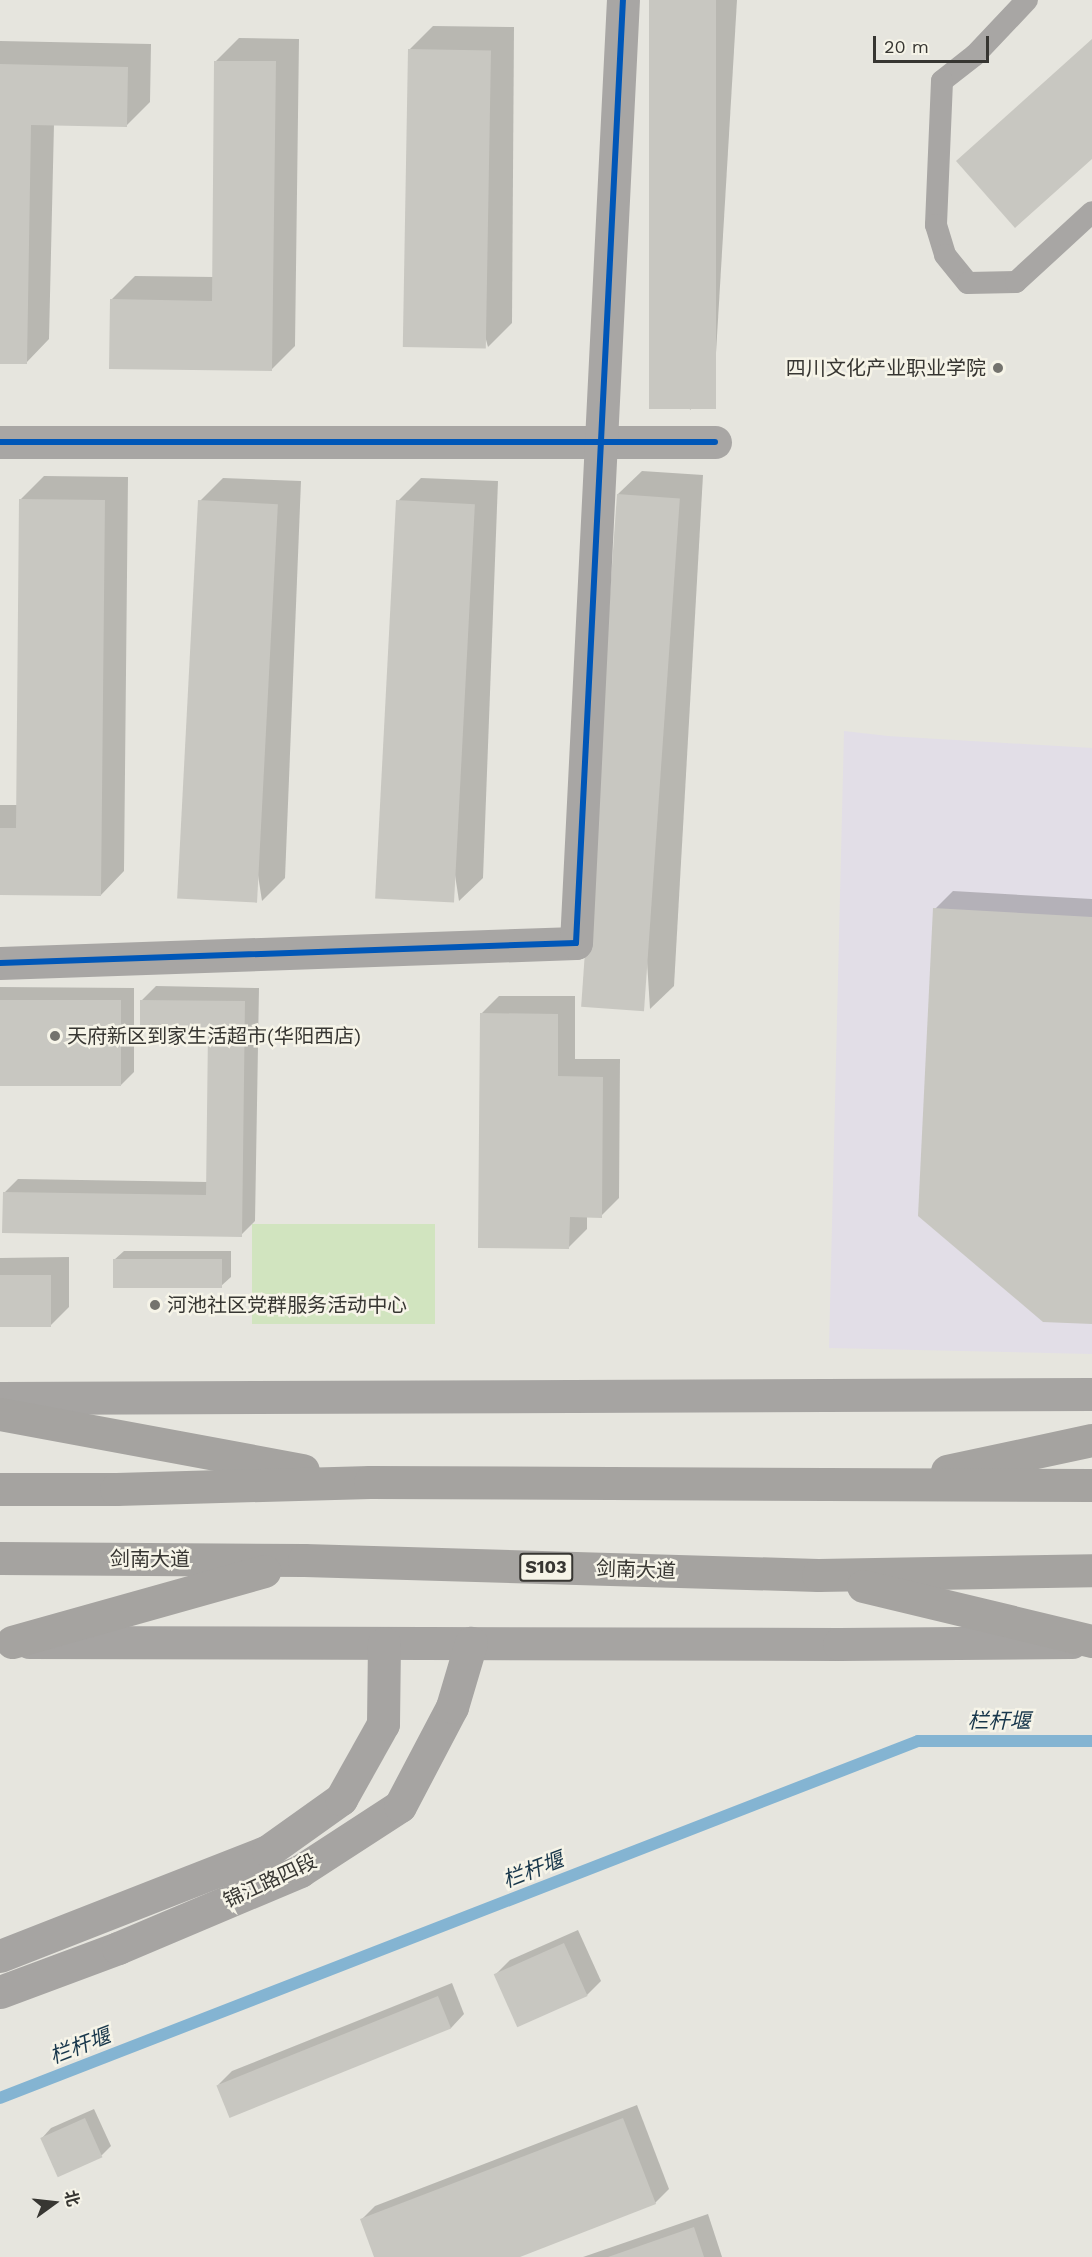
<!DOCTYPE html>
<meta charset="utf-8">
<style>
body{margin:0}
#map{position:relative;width:1092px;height:2257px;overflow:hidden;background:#e6e5de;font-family:"Work Sans","Noto Sans SC",sans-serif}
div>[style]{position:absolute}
.commercial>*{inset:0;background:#e2dee7}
.green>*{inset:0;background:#d1e4bf;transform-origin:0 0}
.shadow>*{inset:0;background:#0003}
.stream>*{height:12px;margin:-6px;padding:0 6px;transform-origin:6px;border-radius:6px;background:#84b4d2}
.building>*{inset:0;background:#c8c7c1;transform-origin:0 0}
.lane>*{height:22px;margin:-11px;padding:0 11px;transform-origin:11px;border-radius:11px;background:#a8a6a4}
.street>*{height:33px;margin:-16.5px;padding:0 16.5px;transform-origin:16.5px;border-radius:16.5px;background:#a8a6a4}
.secondary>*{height:33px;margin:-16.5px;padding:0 16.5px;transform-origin:16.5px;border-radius:16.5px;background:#a6a4a2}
.highway>*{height:33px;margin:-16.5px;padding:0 16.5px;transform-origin:16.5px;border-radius:16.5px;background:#a5a3a0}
.cycleway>*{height:6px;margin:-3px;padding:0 3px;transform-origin:3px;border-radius:3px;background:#0057b8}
.dots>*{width:16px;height:16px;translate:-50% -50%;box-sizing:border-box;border:3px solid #f6f4e8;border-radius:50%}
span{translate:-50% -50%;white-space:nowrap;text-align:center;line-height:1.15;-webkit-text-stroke:5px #f6f4e8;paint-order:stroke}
.shield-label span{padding:2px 4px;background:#f6f4e8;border:2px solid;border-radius:4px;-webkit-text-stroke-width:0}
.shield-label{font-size:18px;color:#373632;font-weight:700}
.poi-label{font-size:20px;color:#373632}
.right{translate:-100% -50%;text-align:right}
.left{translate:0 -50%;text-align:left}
.street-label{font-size:20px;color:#373632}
.water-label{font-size:21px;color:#18374b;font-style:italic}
.north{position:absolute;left:24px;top:2173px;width:60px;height:60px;-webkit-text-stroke:4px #f6f4e8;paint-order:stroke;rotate:75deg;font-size:16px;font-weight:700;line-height:24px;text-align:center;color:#373632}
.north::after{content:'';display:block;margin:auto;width:21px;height:27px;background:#373632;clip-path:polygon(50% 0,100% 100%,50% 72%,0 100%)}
.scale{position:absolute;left:873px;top:36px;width:116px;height:27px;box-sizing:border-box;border:3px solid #373632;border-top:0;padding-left:8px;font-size:18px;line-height:21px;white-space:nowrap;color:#373632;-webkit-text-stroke:4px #f6f4e8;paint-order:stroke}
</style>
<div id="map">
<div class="commercial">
<i style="clip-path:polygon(844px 731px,888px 736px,1092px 748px,1092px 1354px,829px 1348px)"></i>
</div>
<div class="green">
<i style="left:252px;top:1224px;width:183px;height:100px"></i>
</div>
<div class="shadow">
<i style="clip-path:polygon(651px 0,737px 0,714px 387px,690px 410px)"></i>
<i style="clip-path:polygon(433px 26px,514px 27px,512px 323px,488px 347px,409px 50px)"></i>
<i style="clip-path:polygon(239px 38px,299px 39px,295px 346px,272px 369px,111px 300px,135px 276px,214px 277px,216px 61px)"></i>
<i style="clip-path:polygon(0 41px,151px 44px,150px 102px,126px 126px,54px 124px,49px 339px,26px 363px,0 362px)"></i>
<i style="clip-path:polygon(642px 471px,703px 475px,674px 986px,650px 1009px,618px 494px)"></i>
<i style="clip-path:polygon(44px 476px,128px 477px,124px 871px,101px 895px,0 893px,0 805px,17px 805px,20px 500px)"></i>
<i style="clip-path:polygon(223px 478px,301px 481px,285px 878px,262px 901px,200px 501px)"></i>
<i style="clip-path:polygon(421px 478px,498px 481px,483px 878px,459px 901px,398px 501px)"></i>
<i style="clip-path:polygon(953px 891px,1092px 899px,1092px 1323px,935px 909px)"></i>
<i style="clip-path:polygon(156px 986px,259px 988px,255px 1221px,241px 1235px,4px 1193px,18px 1179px,208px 1182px,210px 1029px,142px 1000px)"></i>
<i style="clip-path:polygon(0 987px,134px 988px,134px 1072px,120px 1086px,0 1085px)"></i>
<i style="clip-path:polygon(499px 996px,575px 996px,575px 1059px,620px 1059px,619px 1198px,601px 1216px,587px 1216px,587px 1229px,569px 1247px,481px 1014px)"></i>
<i style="clip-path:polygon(124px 1251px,231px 1251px,231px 1277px,221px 1286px,114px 1260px)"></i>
<i style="clip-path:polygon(69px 1257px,69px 1307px,51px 1325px,0 1325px,0 1258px)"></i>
<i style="clip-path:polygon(578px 1930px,601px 1981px,587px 1995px,496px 1974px,510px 1960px)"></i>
<i style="clip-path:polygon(452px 1983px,464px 2014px,451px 2028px,218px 2085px,232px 2071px)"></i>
<i style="clip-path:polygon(637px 2105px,669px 2189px,655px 2203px,516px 2257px,376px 2257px,361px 2220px,375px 2206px)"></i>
<i style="clip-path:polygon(94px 2109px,111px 2146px,102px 2155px,59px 2175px,42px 2138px,51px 2128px)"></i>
<i style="clip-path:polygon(708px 2214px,722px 2257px,583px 2257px)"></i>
</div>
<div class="stream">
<i style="left:0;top:2098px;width:985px;rotate:-21.25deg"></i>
<i style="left:918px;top:1741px;width:174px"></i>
</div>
<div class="building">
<i style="left:649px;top:0;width:67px;height:409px"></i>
<i style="clip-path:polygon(1092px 39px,1092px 159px,1015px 228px,956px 161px)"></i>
<i style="left:408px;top:49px;width:83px;height:298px;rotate:1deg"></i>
<i style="clip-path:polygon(214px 61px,276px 61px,272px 371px,109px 369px,110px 299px,212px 301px)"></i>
<i style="clip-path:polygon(0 64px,128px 67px,127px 127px,31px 125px,27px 364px,0 364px)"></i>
<i style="left:617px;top:494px;width:63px;height:514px;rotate:4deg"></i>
<i style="clip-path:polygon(19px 499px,105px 500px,101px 896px,0 895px,0 828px,16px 828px)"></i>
<i style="left:198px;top:500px;width:80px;height:399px;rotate:3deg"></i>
<i style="left:396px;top:500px;width:79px;height:399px;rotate:3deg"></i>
<i style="clip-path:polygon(933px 908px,1092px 917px,1092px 1324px,1043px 1322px,918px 1216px)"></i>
<i style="left:0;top:1000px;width:121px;height:86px"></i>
<i style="clip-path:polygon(140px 1000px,245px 1001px,242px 1237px,2px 1233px,3px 1192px,206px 1195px,208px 1030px,140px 1029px)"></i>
<i style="clip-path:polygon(480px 1013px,558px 1014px,558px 1076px,603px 1077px,602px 1218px,570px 1217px,569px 1249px,478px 1248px)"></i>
<i style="left:222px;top:1259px;width:29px;height:109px;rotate:90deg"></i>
<i style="left:0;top:1275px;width:51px;height:52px"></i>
<i style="left:564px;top:1943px;width:58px;height:77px;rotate:66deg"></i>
<i style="left:438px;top:1996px;width:35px;height:239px;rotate:68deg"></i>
<i style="left:85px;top:2118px;width:43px;height:49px;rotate:66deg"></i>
<i style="clip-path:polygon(623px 2118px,656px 2204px,520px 2257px,374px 2257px,360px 2219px)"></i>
<i style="clip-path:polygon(694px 2227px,704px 2257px,608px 2257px)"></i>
</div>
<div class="lane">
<i style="left:1027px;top:0;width:76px;rotate:133.4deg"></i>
<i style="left:975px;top:55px;width:42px;rotate:141.8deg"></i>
<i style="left:942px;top:81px;width:144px;rotate:92.4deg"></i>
<i style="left:936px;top:225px;width:31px;rotate:73deg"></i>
<i style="left:945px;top:255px;width:36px;rotate:51deg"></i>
<i style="left:968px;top:283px;width:48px;rotate:-1.2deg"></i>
<i style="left:1016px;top:282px;width:103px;rotate:-42.6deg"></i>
</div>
<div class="street">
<i style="left:0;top:442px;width:715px"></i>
<i style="left:0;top:963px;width:576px;rotate:-1.99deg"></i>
<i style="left:576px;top:943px;width:944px;rotate:-87.15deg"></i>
</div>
<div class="secondary">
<i style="left:0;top:1398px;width:1092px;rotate:-0.21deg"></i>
<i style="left:29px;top:1642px;width:810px;rotate:0.14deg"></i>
<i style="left:839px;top:1644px;width:233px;rotate:-0.5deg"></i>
<i style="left:0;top:1956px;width:288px;rotate:-21.4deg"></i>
<i style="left:268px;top:1851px;width:90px;rotate:-35.5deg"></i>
<i style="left:341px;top:1799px;width:86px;rotate:-60.8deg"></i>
<i style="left:383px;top:1724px;width:81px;rotate:-89.3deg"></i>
<i style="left:0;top:1992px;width:126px;rotate:-20.4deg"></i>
<i style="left:118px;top:1948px;width:198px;rotate:-22.9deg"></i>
<i style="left:300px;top:1871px;width:119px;rotate:-33deg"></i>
<i style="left:400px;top:1806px;width:112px;rotate:-62.3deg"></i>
<i style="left:452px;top:1707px;width:67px;rotate:-73.5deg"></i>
</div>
<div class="highway">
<i style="left:0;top:1414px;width:308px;rotate:10.5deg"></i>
<i style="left:947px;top:1471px;width:148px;rotate:-12.1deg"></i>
<i style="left:0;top:1489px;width:116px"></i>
<i style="left:116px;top:1489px;width:254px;rotate:-1.6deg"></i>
<i style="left:370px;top:1482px;width:722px;rotate:0.24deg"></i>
<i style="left:0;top:1558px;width:304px;rotate:0.4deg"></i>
<i style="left:304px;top:1560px;width:514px;rotate:1.67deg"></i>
<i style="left:818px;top:1575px;width:274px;rotate:-1deg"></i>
<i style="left:863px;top:1586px;width:236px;rotate:13.5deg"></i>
<i style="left:12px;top:1642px;width:262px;rotate:-15.7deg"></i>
</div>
<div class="cycleway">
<i style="left:0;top:442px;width:715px"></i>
<i style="left:0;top:963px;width:576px;rotate:-1.99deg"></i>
<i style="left:576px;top:943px;width:944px;rotate:-87.15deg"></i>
</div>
<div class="dots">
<i style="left:998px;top:368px;background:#74736e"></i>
<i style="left:55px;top:1036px;background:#74736e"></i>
<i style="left:155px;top:1305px;background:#74736e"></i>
</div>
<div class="shield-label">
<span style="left:546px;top:1567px">S103</span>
</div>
<div class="poi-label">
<span class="right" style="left:986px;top:368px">四川文化产业职业学院</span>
<span class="left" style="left:67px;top:1036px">天府新区到家生活超市(华阳西店)</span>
<span class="left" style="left:167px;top:1305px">河池社区党群服务活动中心</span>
</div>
<div class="street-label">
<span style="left:150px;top:1559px">剑南大道</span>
<span style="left:636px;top:1570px;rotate:2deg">剑南大道</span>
<span style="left:270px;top:1881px;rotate:-25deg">锦江路四段</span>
</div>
<div class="water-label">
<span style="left:999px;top:1721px">栏杆堰</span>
<span style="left:533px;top:1870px;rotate:-21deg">栏杆堰</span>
<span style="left:80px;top:2046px;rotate:-21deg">栏杆堰</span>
</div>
<div class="north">北</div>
<div class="scale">20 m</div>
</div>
